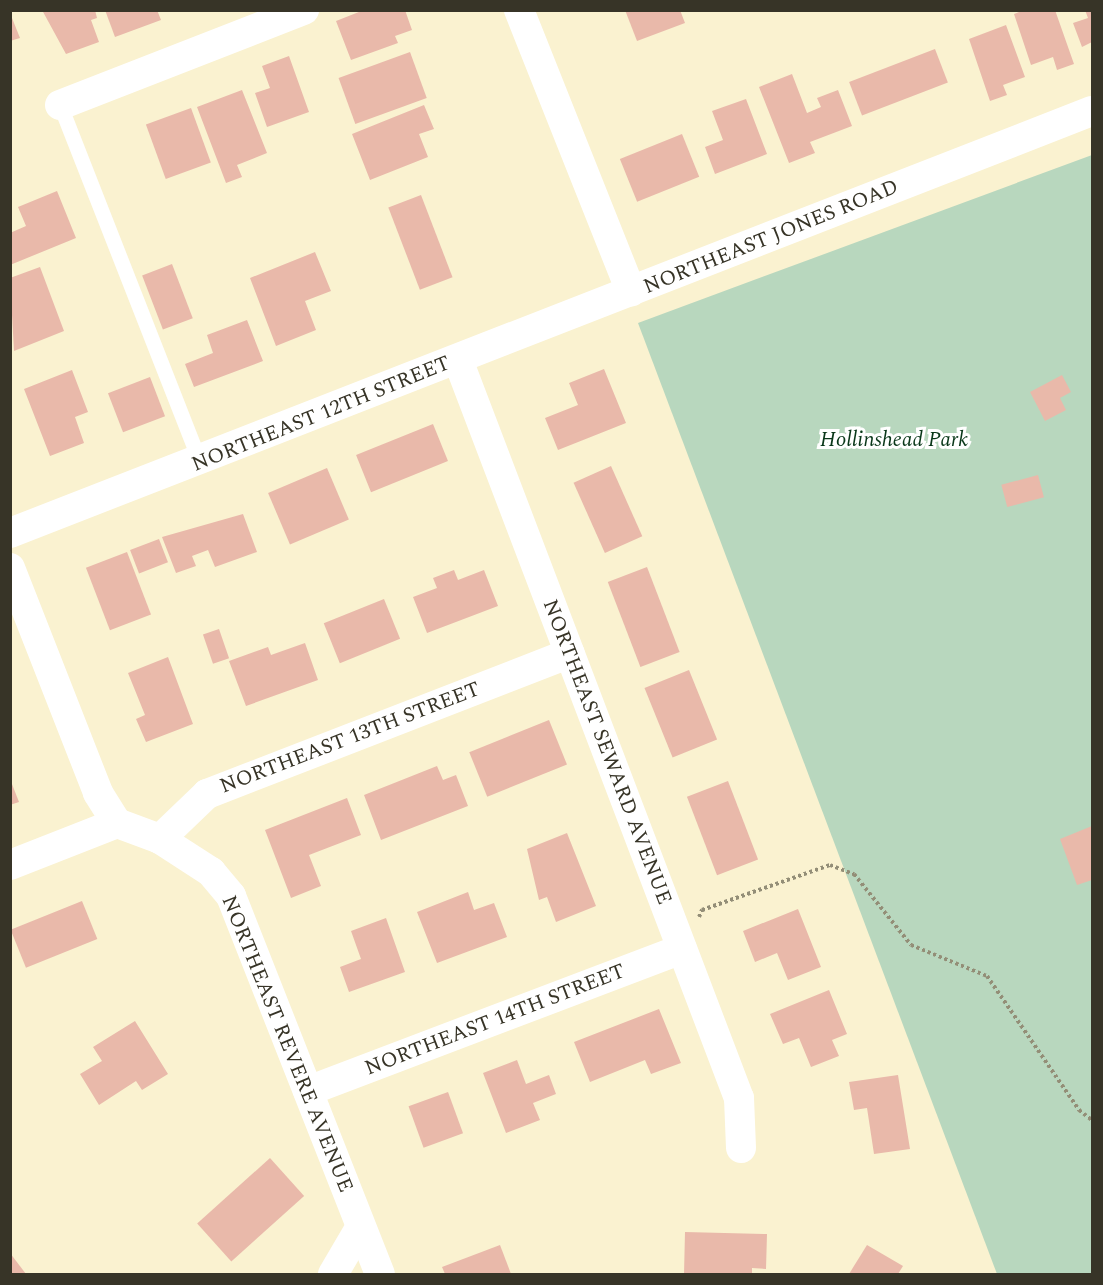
<!DOCTYPE html>
<style>
body{margin:0}
#map{position:relative;width:1103px;height:1285px;overflow:hidden;background:#faf2d0;font-family:Spectral,serif}
div>[style]{position:absolute}
.green>*{inset:0;background:#b8d7be}
.building>*{inset:0;background:#e9b9aa;transform-origin:0 0}
.path>*{height:4px;margin-top:-2px;transform-origin:0;background:repeating-linear-gradient(90deg,#938e77 0 3px,transparent 0 6px)}
.service>*{height:15px;margin:-7.5px;padding:0 7.5px;transform-origin:7.5px;border-radius:7.5px;background:#fff}
.minor>*{height:30px;margin:-15px;padding:0 15px;transform-origin:15px;border-radius:15px;background:#fff}
span{translate:-50% -50%;white-space:nowrap;text-align:center;line-height:1.15;-webkit-text-stroke:6px #fff;paint-order:stroke}
.street-label{font-size:21px;color:#373427}
.park-label{font-size:21px;color:#093719;font-style:italic}
.frame{position:absolute;inset:0;border:12px solid #373427;pointer-events:none}
</style>
<div id="map">
<div class="green">
<i style="clip-path:polygon(1092px 155px,1092px 1274px,997px 1274px,638px 323px)"></i>
</div>
<div class="building">
<i style="clip-path:polygon(42px 10px,95px 10px,97px 18px,91px 20px,99px 42px,66px 54px)"></i>
<i style="clip-path:polygon(105px 10px,157px 10px,161px 20px,115px 37px)"></i>
<i style="clip-path:polygon(364px 10px,405px 10px,412px 30px,395px 36px,398px 43px,351px 60px,336px 21px)"></i>
<i style="clip-path:polygon(625px 10px,680px 10px,685px 23px,637px 41px)"></i>
<i style="clip-path:polygon(1024px 10px,1055px 10px,1074px 64px,1057px 70px,1053px 57px,1031px 65px,1014px 14px)"></i>
<i style="clip-path:polygon(1085px 10px,1092px 10px,1092px 42px,1082px 47px,1073px 23px,1088px 18px)"></i>
<i style="clip-path:polygon(10px 13px,20px 38px,10px 41px)"></i>
<i style="clip-path:polygon(1006px 25px,1025px 77px,1003px 85px,1007px 95px,990px 101px,969px 39px)"></i>
<i style="left:935px;top:49px;width:36px;height:92px;rotate:69deg"></i>
<i style="left:410px;top:52px;width:49px;height:76px;rotate:70deg"></i>
<i style="clip-path:polygon(289px 56px,309px 112px,267px 127px,255px 93px,270px 88px,262px 66px)"></i>
<i style="clip-path:polygon(792px 74px,807px 113px,821px 107px,817px 98px,838px 90px,852px 126px,810px 142px,815px 153px,789px 163px,759px 87px)"></i>
<i style="clip-path:polygon(242px 90px,267px 153px,237px 165px,242px 177px,226px 183px,197px 107px)"></i>
<i style="clip-path:polygon(746px 99px,767px 154px,715px 174px,705px 147px,723px 140px,712px 111px)"></i>
<i style="clip-path:polygon(424px 105px,434px 129px,419px 134px,428px 157px,370px 180px,352px 134px)"></i>
<i style="left:191px;top:108px;width:58px;height:48px;rotate:70deg"></i>
<i style="left:682px;top:134px;width:46px;height:67px;rotate:68deg"></i>
<i style="clip-path:polygon(57px 191px,76px 238px,10px 265px,10px 233px,26px 226px,18px 207px)"></i>
<i style="left:421px;top:195px;width:88px;height:35px;rotate:69deg"></i>
<i style="clip-path:polygon(315px 252px,331px 291px,305px 301px,316px 330px,276px 346px,250px 278px)"></i>
<i style="left:172px;top:264px;width:58px;height:32px;rotate:69deg"></i>
<i style="clip-path:polygon(40px 267px,64px 331px,14px 351px,10px 278px)"></i>
<i style="clip-path:polygon(247px 320px,263px 361px,194px 387px,185px 364px,213px 353px,207px 335px)"></i>
<i style="clip-path:polygon(604px 369px,626px 423px,558px 450px,545px 418px,578px 405px,569px 383px)"></i>
<i style="clip-path:polygon(72px 370px,88px 412px,75px 417px,84px 443px,50px 456px,24px 389px)"></i>
<i style="clip-path:polygon(1062px 375px,1071px 392px,1060px 398px,1066px 410px,1045px 421px,1030px 392px)"></i>
<i style="left:150px;top:377px;width:42px;height:45px;rotate:69deg"></i>
<i style="left:433px;top:424px;width:40px;height:83px;rotate:68deg"></i>
<i style="left:611px;top:466px;width:77px;height:41px;rotate:66deg"></i>
<i style="left:327px;top:468px;width:56px;height:64px;rotate:67deg"></i>
<i style="left:1038px;top:475px;width:23px;height:38px;rotate:75deg"></i>
<i style="clip-path:polygon(243px 514px,257px 552px,215px 567px,208px 550px,192px 556px,196px 566px,176px 573px,162px 537px)"></i>
<i style="left:159px;top:539px;width:25px;height:31px;rotate:69deg"></i>
<i style="left:127px;top:552px;width:67px;height:44px;rotate:69deg"></i>
<i style="left:647px;top:567px;width:91px;height:42px;rotate:69deg"></i>
<i style="clip-path:polygon(454px 570px,458px 580px,484px 570px,498px 606px,427px 633px,413px 597px,437px 588px,433px 578px)"></i>
<i style="left:384px;top:599px;width:43px;height:65px;rotate:68deg"></i>
<i style="left:219px;top:629px;width:31px;height:17px;rotate:71deg"></i>
<i style="clip-path:polygon(305px 643px,318px 680px,246px 706px,229px 661px,268px 647px,271px 655px)"></i>
<i style="clip-path:polygon(168px 657px,193px 724px,146px 742px,136px 719px,145px 715px,128px 673px)"></i>
<i style="left:689px;top:670px;width:75px;height:48px;rotate:68deg"></i>
<i style="left:549px;top:720px;width:48px;height:86px;rotate:68deg"></i>
<i style="clip-path:polygon(437px 766px,443px 780px,456px 775px,468px 806px,381px 840px,364px 795px)"></i>
<i style="clip-path:polygon(10px 779px,19px 802px,10px 805px)"></i>
<i style="left:728px;top:781px;width:84px;height:44px;rotate:69deg"></i>
<i style="clip-path:polygon(347px 798px,361px 835px,309px 855px,321px 886px,291px 898px,265px 830px)"></i>
<i style="clip-path:polygon(1092px 826px,1092px 880px,1077px 885px,1060px 839px)"></i>
<i style="clip-path:polygon(567px 833px,596px 906px,556px 922px,547px 897px,539px 900px,527px 849px)"></i>
<i style="clip-path:polygon(468px 892px,474px 910px,494px 903px,507px 937px,437px 963px,417px 912px)"></i>
<i style="left:82px;top:901px;width:41px;height:77px;rotate:68deg"></i>
<i style="clip-path:polygon(798px 909px,821px 967px,788px 980px,777px 953px,755px 962px,743px 931px)"></i>
<i style="clip-path:polygon(386px 918px,405px 972px,349px 992px,340px 967px,361px 959px,351px 931px)"></i>
<i style="clip-path:polygon(829px 990px,847px 1034px,832px 1040px,839px 1056px,811px 1067px,799px 1038px,783px 1044px,770px 1014px)"></i>
<i style="clip-path:polygon(659px 1009px,681px 1063px,651px 1074px,645px 1060px,590px 1082px,574px 1042px)"></i>
<i style="clip-path:polygon(135px 1021px,168px 1074px,142px 1090px,136px 1081px,99px 1105px,80px 1074px,102px 1061px,93px 1047px)"></i>
<i style="clip-path:polygon(517px 1060px,526px 1084px,549px 1075px,556px 1094px,533px 1103px,540px 1120px,506px 1133px,483px 1073px)"></i>
<i style="clip-path:polygon(898px 1075px,910px 1149px,874px 1154px,867px 1108px,854px 1110px,849px 1082px)"></i>
<i style="left:448px;top:1092px;width:44px;height:42px;rotate:70deg"></i>
<i style="left:270px;top:1158px;width:51px;height:98px;rotate:48deg"></i>
<i style="clip-path:polygon(685px 1232px,767px 1234px,766px 1269px,752px 1268px,752px 1274px,684px 1274px)"></i>
<i style="clip-path:polygon(500px 1245px,511px 1274px,445px 1274px,442px 1267px)"></i>
<i style="clip-path:polygon(867px 1245px,903px 1266px,898px 1274px,849px 1274px)"></i>
<i style="clip-path:polygon(10px 1253px,26px 1274px,10px 1274px)"></i>
</div>
<div class="path">
<i style="left:699px;top:917px;width:8px;rotate:-67deg"></i>
<i style="left:702px;top:910px;width:136px;rotate:-19.4deg"></i>
<i style="left:830px;top:865px;width:26px;rotate:21deg"></i>
<i style="left:854px;top:874px;width:91px;rotate:51.2deg"></i>
<i style="left:911px;top:945px;width:82px;rotate:22.2deg"></i>
<i style="left:987px;top:976px;width:163px;rotate:55.5deg"></i>
<i style="left:1079px;top:1110px;width:16px;rotate:38deg"></i>
</div>
<div class="service">
<i style="left:60px;top:105px;width:383px;rotate:68.6deg"></i>
</div>
<div class="minor">
<i style="left:519px;top:10px;width:303px;rotate:68.3deg"></i>
<i style="left:60px;top:105px;width:262px;rotate:-21.3deg"></i>
<i style="left:458px;top:360px;width:790px;rotate:69.16deg"></i>
<i style="left:739px;top:1098px;width:50px;rotate:87.7deg"></i>
<i style="left:10px;top:533px;width:1161px;rotate:-21.31deg"></i>
<i style="left:10px;top:568px;width:242px;rotate:68.6deg"></i>
<i style="left:98px;top:793px;width:36px;rotate:58deg"></i>
<i style="left:160px;top:839px;width:61px;rotate:32.9deg"></i>
<i style="left:211px;top:872px;width:31px;rotate:50deg"></i>
<i style="left:231px;top:896px;width:406px;rotate:68.5deg"></i>
<i style="left:10px;top:865px;width:115px;rotate:-21.4deg"></i>
<i style="left:117px;top:823px;width:46px;rotate:20.4deg"></i>
<i style="left:160px;top:839px;width:65px;rotate:-43.8deg"></i>
<i style="left:207px;top:794px;width:389px;rotate:-21.2deg"></i>
<i style="left:308px;top:1091px;width:400px;rotate:-20.8deg"></i>
<i style="left:333px;top:1274px;width:53px;rotate:-59.6deg"></i>
</div>
<div class="street-label">
<span style="left:771px;top:237px;rotate:-22deg">NORTHEAST JONES ROAD</span>
<span style="left:321px;top:414px;rotate:-22deg">NORTHEAST 12TH STREET</span>
<span style="left:350px;top:738px;rotate:-21deg">NORTHEAST 13TH STREET</span>
<span style="left:607px;top:752px;rotate:69deg">NORTHEAST SEWARD AVENUE</span>
<span style="left:495px;top:1020px;rotate:-21deg">NORTHEAST 14TH STREET</span>
<span style="left:287px;top:1044px;rotate:68deg">NORTHEAST REVERE AVENUE</span>
</div>
<div class="park-label">
<span style="left:894px;top:440px">Hollinshead Park</span>
</div>
<div class="frame"></div>
</div>
